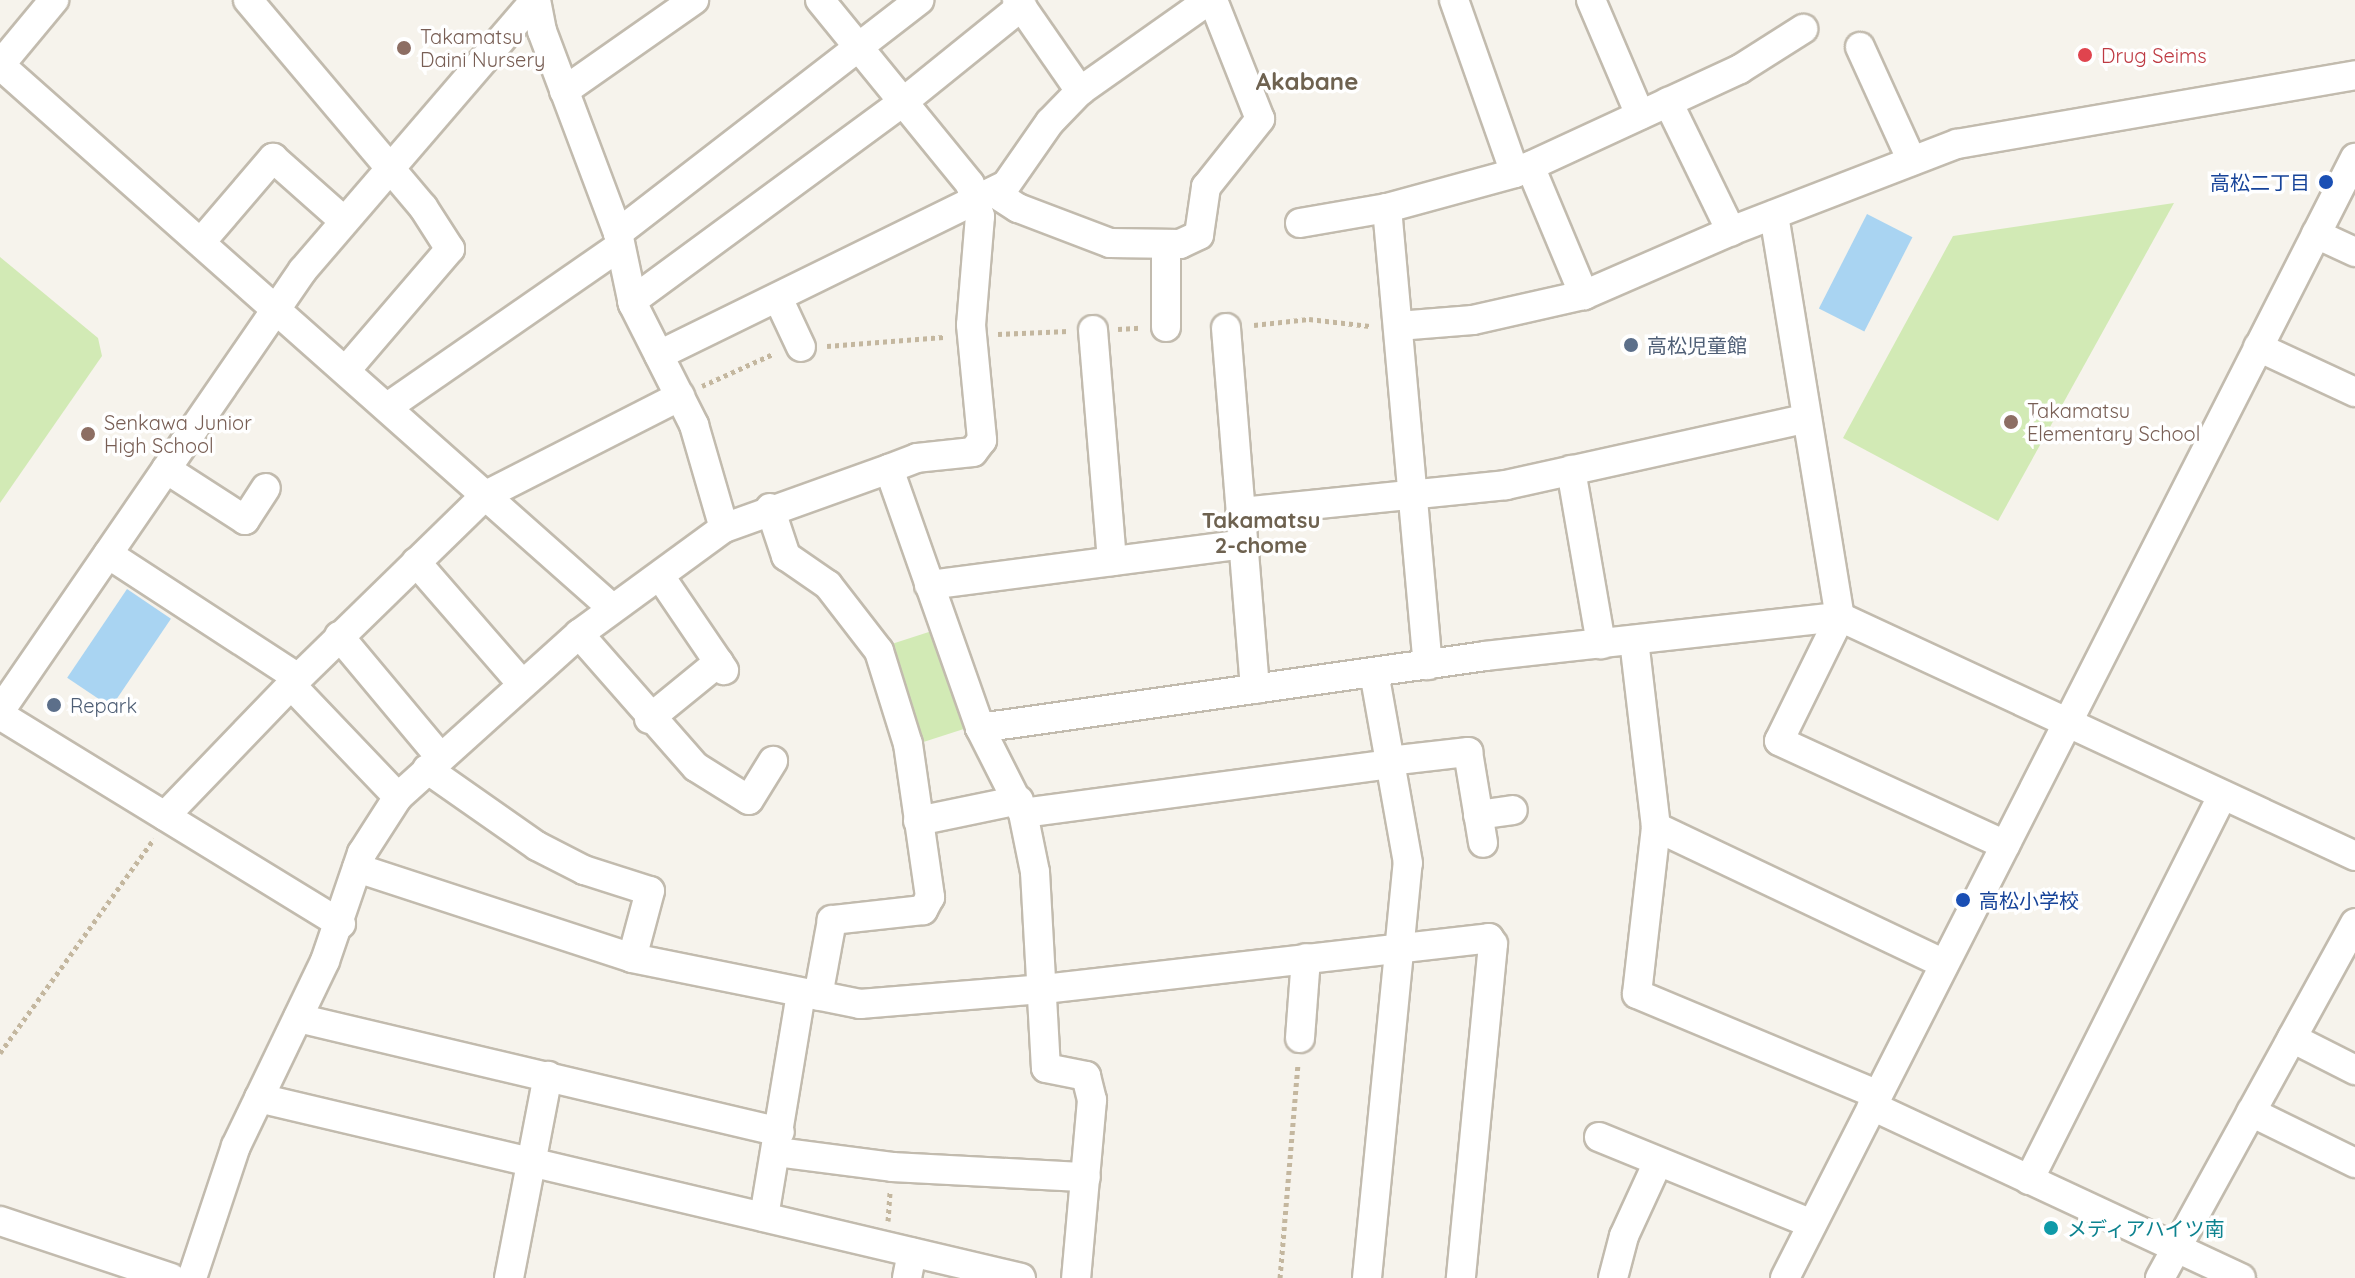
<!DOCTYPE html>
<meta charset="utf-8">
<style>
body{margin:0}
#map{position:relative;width:2355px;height:1278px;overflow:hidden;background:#f6f3ec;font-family:Quicksand,"Noto Sans JP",sans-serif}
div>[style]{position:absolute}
.green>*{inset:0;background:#d2eab5;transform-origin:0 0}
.water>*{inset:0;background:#a9d4f2;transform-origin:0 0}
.path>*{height:5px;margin-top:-2.5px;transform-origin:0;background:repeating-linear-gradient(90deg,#c4b79f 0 4px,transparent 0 8px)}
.roads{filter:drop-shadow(2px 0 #c2bbae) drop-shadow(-2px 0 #c2bbae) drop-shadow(0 2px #c2bbae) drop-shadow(0 -2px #c2bbae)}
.minor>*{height:28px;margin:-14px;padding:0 14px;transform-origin:14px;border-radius:14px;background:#fff}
.dots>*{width:22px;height:22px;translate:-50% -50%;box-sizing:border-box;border:4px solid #fff;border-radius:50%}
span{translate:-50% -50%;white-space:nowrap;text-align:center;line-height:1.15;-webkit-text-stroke:7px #fff;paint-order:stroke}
.education-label{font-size:20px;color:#785e54}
.left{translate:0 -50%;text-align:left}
.health-label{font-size:20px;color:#be3a42}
.transit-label{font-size:20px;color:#164399}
.right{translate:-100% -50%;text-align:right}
.service-label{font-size:20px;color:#4e5e75}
.culture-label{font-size:20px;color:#0d838f}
.neighbourhood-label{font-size:22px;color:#6e6250;font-weight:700}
.quarter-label{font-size:24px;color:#6e6250;font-weight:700}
</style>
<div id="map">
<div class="green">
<i style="clip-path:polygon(2174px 203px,1998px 521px,1843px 438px,1953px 236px)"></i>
<i style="clip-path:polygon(0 257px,98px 338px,102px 356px,0 503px)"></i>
<i style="left:935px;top:630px;width:103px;height:48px;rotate:72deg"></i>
</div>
<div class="water">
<i style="left:1867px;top:214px;width:51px;height:106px;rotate:27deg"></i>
<i style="left:127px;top:589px;width:53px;height:107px;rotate:34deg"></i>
</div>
<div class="path">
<i style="left:1254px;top:325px;width:55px;rotate:-6.2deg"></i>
<i style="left:1309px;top:319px;width:61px;rotate:6.5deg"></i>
<i style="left:1118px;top:329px;width:22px;rotate:-3deg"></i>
<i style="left:998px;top:334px;width:70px;rotate:-2.5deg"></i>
<i style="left:827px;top:346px;width:117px;rotate:-4.4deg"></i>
<i style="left:702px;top:386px;width:78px;rotate:-24.3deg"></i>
<i style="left:0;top:1053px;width:264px;rotate:-54.3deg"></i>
<i style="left:888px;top:1221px;width:30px;rotate:-86deg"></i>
<i style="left:1280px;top:1278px;width:216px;rotate:-85.2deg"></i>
</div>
<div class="roads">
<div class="minor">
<i style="left:248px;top:0;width:271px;rotate:49.8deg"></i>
<i style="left:423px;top:207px;width:50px;rotate:57.3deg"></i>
<i style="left:450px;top:249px;width:158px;rotate:130.6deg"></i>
<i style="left:536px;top:0;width:32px;rotate:79deg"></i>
<i style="left:542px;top:31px;width:216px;rotate:69.4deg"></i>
<i style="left:618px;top:233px;width:73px;rotate:78.1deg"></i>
<i style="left:633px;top:304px;width:136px;rotate:63.2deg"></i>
<i style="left:694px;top:425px;width:107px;rotate:73.8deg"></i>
<i style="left:820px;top:0;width:237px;rotate:50.8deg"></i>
<i style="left:970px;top:184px;width:34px;rotate:73deg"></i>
<i style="left:980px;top:216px;width:109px;rotate:94.7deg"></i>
<i style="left:971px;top:325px;width:116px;rotate:84.5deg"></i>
<i style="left:982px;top:440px;width:15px;rotate:127deg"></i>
<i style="left:973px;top:452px;width:56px;rotate:173.9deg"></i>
<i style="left:917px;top:458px;width:30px;rotate:159deg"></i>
<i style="left:889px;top:469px;width:275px;rotate:70.6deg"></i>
<i style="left:980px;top:728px;width:95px;rotate:63.2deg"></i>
<i style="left:1023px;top:813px;width:60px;rotate:78.5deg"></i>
<i style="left:1035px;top:872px;width:196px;rotate:86.8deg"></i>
<i style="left:1046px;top:1068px;width:41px;rotate:11.3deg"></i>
<i style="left:1086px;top:1076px;width:25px;rotate:76deg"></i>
<i style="left:1092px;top:1100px;width:179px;rotate:95.1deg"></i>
<i style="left:1017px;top:0;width:111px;rotate:55.3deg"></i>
<i style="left:1454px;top:0;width:183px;rotate:70.6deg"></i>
<i style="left:1515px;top:173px;width:248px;rotate:-24.8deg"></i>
<i style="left:1740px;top:69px;width:75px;rotate:-32.4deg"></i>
<i style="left:1591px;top:0;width:125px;rotate:66.9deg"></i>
<i style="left:1860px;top:47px;width:125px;rotate:65.5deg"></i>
<i style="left:0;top:65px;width:818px;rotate:41.58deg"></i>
<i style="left:0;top:65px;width:85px;rotate:-50.3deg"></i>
<i style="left:564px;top:91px;width:159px;rotate:-35deg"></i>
<i style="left:1668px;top:102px;width:144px;rotate:64deg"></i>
<i style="left:1530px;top:166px;width:140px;rotate:67.3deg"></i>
<i style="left:993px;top:192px;width:30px;rotate:33deg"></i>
<i style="left:1018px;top:208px;width:98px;rotate:20.8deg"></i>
<i style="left:1110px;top:243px;width:70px;rotate:0.8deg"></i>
<i style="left:1180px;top:244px;width:21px;rotate:-25deg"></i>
<i style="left:1199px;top:235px;width:49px;rotate:-81.7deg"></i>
<i style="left:1206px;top:187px;width:87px;rotate:-51.5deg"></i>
<i style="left:1260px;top:119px;width:128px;rotate:-111.6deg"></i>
<i style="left:1387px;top:208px;width:459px;rotate:84.9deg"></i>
<i style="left:1774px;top:215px;width:407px;rotate:80.7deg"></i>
<i style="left:1840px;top:617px;width:568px;rotate:24.89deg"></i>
<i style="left:1300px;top:223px;width:88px;rotate:-9.8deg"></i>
<i style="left:1387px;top:208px;width:133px;rotate:-15.3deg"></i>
<i style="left:618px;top:233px;width:381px;rotate:-37.7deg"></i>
<i style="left:2316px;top:234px;width:43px;rotate:24.8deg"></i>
<i style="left:201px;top:242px;width:111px;rotate:-49.4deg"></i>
<i style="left:273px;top:158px;width:95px;rotate:41.6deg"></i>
<i style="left:1166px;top:244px;width:83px;rotate:90deg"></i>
<i style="left:778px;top:298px;width:54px;rotate:64.9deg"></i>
<i style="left:632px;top:301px;width:336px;rotate:-36.3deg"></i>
<i style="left:903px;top:102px;width:153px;rotate:-38.9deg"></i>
<i style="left:1398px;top:326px;width:75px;rotate:-4.6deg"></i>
<i style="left:1473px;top:320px;width:114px;rotate:-12.7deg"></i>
<i style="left:1584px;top:295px;width:160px;rotate:-23.5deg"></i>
<i style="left:1731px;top:231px;width:242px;rotate:-21.1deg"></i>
<i style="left:1957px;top:144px;width:404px;rotate:-9.8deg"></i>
<i style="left:1226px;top:328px;width:362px;rotate:85.4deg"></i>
<i style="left:1093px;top:330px;width:232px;rotate:85.3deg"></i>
<i style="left:2258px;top:347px;width:107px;rotate:24.9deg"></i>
<i style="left:659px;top:355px;width:386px;rotate:-26.1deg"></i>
<i style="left:1006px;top:185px;width:77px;rotate:-55.1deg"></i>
<i style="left:1050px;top:122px;width:43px;rotate:-45.9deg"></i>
<i style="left:1080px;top:91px;width:158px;rotate:-35.2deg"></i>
<i style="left:389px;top:406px;width:280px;rotate:-34.7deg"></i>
<i style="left:166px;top:469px;width:94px;rotate:32.8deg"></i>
<i style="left:245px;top:520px;width:38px;rotate:-57deg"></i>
<i style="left:1571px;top:470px;width:177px;rotate:80.2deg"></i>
<i style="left:770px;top:508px;width:51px;rotate:71.6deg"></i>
<i style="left:786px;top:556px;width:51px;rotate:34.6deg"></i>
<i style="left:828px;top:585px;width:83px;rotate:52.3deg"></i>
<i style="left:879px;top:651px;width:97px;rotate:72.7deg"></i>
<i style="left:908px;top:744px;width:155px;rotate:81.8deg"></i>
<i style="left:930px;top:897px;width:15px;rotate:118deg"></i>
<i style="left:923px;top:910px;width:92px;rotate:173.7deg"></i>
<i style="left:832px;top:920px;width:77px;rotate:100.4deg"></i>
<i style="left:1241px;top:512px;width:266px;rotate:-5.8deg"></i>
<i style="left:1506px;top:485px;width:308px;rotate:-12.5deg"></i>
<i style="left:108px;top:554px;width:227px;rotate:33.1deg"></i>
<i style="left:416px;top:562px;width:162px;rotate:49deg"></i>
<i style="left:660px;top:576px;width:114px;rotate:55.8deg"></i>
<i style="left:929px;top:585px;width:317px;rotate:-7.4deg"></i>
<i style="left:1840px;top:617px;width:138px;rotate:116.2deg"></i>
<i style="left:1779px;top:741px;width:249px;rotate:24.7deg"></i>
<i style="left:579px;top:634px;width:177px;rotate:48.7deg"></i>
<i style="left:696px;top:767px;width:62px;rotate:31.9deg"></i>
<i style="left:749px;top:800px;width:46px;rotate:-58.4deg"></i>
<i style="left:339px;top:636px;width:158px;rotate:50.1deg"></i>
<i style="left:1634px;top:640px;width:188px;rotate:83.3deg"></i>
<i style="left:1656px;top:827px;width:168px;rotate:96.5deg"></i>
<i style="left:1637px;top:994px;width:261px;rotate:22.7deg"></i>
<i style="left:291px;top:685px;width:155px;rotate:46.3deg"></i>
<i style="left:0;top:711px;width:535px;rotate:-55.51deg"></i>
<i style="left:303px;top:270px;width:356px;rotate:-49.3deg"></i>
<i style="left:0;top:715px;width:400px;rotate:31.5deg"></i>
<i style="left:649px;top:719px;width:90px;rotate:-39.2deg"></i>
<i style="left:980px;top:728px;width:510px;rotate:-8.11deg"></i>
<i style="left:1485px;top:656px;width:357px;rotate:-6.3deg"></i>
<i style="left:1389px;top:761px;width:80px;rotate:-6.5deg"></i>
<i style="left:1468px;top:752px;width:92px;rotate:80.6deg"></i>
<i style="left:427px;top:769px;width:134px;rotate:35deg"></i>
<i style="left:537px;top:846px;width:53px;rotate:27.1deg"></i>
<i style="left:584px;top:870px;width:69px;rotate:17.7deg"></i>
<i style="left:650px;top:891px;width:69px;rotate:105deg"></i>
<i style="left:1023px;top:813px;width:370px;rotate:-7.6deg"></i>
<i style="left:1478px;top:815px;width:35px;rotate:-8deg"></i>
<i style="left:165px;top:816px;width:182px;rotate:-46.1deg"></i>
<i style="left:291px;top:685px;width:272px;rotate:-44.3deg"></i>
<i style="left:486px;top:495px;width:218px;rotate:-27deg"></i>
<i style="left:918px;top:821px;width:103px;rotate:-11.7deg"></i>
<i style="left:1656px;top:827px;width:319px;rotate:25.4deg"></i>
<i style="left:357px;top:868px;width:289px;rotate:18.1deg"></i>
<i style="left:632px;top:958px;width:233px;rotate:11.4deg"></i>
<i style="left:860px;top:1004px;width:185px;rotate:-4.7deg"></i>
<i style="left:1044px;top:989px;width:448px;rotate:-6.5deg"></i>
<i style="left:1489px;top:938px;width:7px;rotate:56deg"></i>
<i style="left:1493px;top:944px;width:336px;rotate:95.5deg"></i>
<i style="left:298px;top:1018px;width:495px;rotate:13.3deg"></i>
<i style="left:1300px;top:1038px;width:80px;rotate:-85.7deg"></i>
<i style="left:2292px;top:1038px;width:71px;rotate:26.9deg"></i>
<i style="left:259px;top:1098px;width:783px;rotate:13.29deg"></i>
<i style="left:1872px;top:1106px;width:407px;rotate:25deg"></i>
<i style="left:2251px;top:1112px;width:116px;rotate:26.1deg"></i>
<i style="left:1599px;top:1137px;width:230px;rotate:22.2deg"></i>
<i style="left:777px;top:1152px;width:116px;rotate:7.4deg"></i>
<i style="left:892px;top:1167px;width:194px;rotate:3deg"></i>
<i style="left:2029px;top:1180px;width:431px;rotate:-63.3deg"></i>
<i style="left:764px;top:1217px;width:227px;rotate:-80.6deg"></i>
<i style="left:0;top:1221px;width:180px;rotate:18.4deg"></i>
<i style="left:192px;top:1278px;width:139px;rotate:-71.6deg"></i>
<i style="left:236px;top:1146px;width:205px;rotate:-64.3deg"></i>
<i style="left:325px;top:961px;width:114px;rotate:-71.1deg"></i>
<i style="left:362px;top:853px;width:67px;rotate:-57.3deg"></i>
<i style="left:398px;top:797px;width:244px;rotate:-42deg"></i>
<i style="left:579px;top:634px;width:180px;rotate:-36.2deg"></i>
<i style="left:724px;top:528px;width:175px;rotate:-19.7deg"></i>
<i style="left:509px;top:1278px;width:206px;rotate:-79.1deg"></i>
<i style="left:907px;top:1278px;width:26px;rotate:-79deg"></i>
<i style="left:1367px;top:1278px;width:417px;rotate:-84.4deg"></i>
<i style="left:1408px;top:863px;width:193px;rotate:-100.1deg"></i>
<i style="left:1613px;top:1278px;width:43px;rotate:-75.3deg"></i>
<i style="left:1624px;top:1236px;width:81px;rotate:-65.3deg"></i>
<i style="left:1785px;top:1278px;width:1257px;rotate:-63.03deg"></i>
<i style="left:2160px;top:1278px;width:405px;rotate:-61.2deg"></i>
</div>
</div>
<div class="dots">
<i style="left:404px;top:48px;background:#8d6e63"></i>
<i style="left:2085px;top:55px;background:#e0444e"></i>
<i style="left:2326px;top:182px;background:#1a4fb4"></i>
<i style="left:1631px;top:345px;background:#5c6f8a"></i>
<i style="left:2011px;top:422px;background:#8d6e63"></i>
<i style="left:88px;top:434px;background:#8d6e63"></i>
<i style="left:54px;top:705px;background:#5c6f8a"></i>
<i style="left:1963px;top:900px;background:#1a4fb4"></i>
<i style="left:2051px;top:1228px;background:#0f9aa8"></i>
</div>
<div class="education-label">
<span class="left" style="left:420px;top:48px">Takamatsu<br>Daini Nursery</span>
<span class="left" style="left:2027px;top:422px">Takamatsu<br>Elementary School</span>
<span class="left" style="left:104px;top:434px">Senkawa Junior<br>High School</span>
</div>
<div class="health-label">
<span class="left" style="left:2101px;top:55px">Drug Seims</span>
</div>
<div class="transit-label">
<span class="right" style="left:2310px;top:182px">高松二丁目</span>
<span class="left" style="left:1979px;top:900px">高松小学校</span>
</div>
<div class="service-label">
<span class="left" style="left:1647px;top:345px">高松児童館</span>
<span class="left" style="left:70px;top:705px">Repark</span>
</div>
<div class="culture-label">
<span class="left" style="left:2067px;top:1228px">メディアハイツ南</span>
</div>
<div class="neighbourhood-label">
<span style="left:1261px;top:533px">Takamatsu<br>2-chome</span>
</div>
<div class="quarter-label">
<span style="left:1307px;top:82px">Akabane</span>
</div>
</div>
